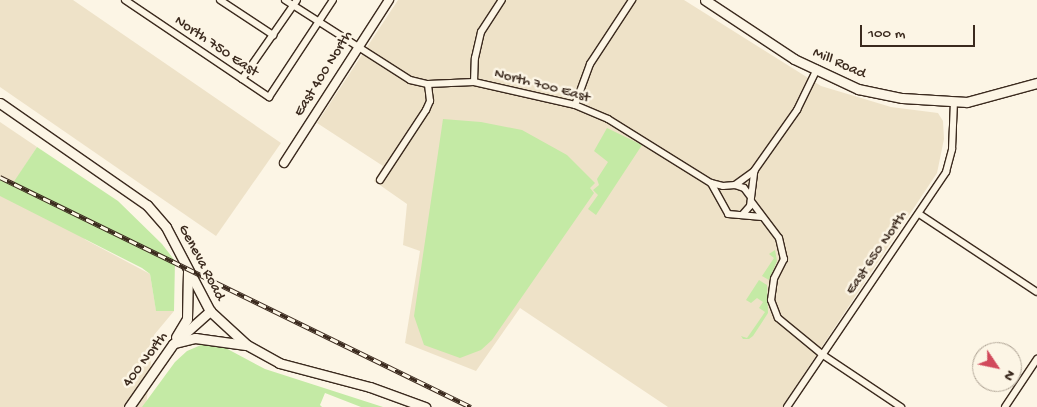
<!DOCTYPE html>
<style>
body{margin:0}
#map{position:relative;width:1037px;height:407px;overflow:hidden;background:#fcf5e5;font-family:"Gochi Hand",sans-serif}
div>[style]{position:absolute}
.built>*{inset:0;background:#eee2c8}
.green>*{inset:0;background:#c4eaa5}
.roads{filter:drop-shadow(1px 0 #3b2a1e) drop-shadow(-1px 0 #3b2a1e) drop-shadow(0 1px #3b2a1e) drop-shadow(0 -1px #3b2a1e)}
.minor>*{height:6px;margin:-3px;padding:0 3px;transform-origin:3px;border-radius:3px;background:#fcf5e5}
.tertiary>*{height:8px;margin:-4px;padding:0 4px;transform-origin:4px;border-radius:4px;background:#fcf5e5}
.secondary>*{height:9px;margin:-4.5px;padding:0 4.5px;transform-origin:4.5px;border-radius:4.5px;background:#fcf5e5}
.rail>*{height:4.5px;margin-top:-2.25px;transform-origin:0;background:repeating-linear-gradient(90deg,#fcf5e5 0 8px,#3b2a1e 0 16px);box-sizing:border-box;border-block:1px solid #3b2a1e}
span{translate:-50% -50%;white-space:nowrap;text-align:center;line-height:1.15;-webkit-text-stroke:5px #fcf5e5;paint-order:stroke}
.street-label{font-size:15px;color:#3b2a1e}
.north{position:absolute;left:972px;top:342px;width:50px;height:50px;box-sizing:border-box;background:#fcf5e5;border:1px solid #afa495;border-radius:50%;rotate:124deg;font-size:14px;font-weight:700;line-height:20px;text-align:center;color:#3b2a1e}
.north::after{content:'';display:block;margin:auto;width:18px;height:22px;background:#d1495b;clip-path:polygon(50% 0,100% 100%,50% 72%,0 100%)}
.scale{position:absolute;left:860px;top:25px;width:115px;height:22px;box-sizing:border-box;border:2px solid #3b2a1e;border-top:0;padding-left:6px;font-size:15px;line-height:18px;white-space:nowrap;color:#3b2a1e;-webkit-text-stroke:4px #fcf5e5;paint-order:stroke}
</style>
<div id="map">
<div class="built">
<i style="clip-path:polygon(0 0,73px 0,281px 143px,216px 236px,0 87px)"></i>
<i style="clip-path:polygon(398px 0,684px 0,821px 86px,891px 107px,938px 113px,943px 121px,944px 139px,937px 173px,782px 407px,668px 407px,520px 308px,476px 371px,405px 343px,420px 251px,403px 245px,407px 204px,374px 181px,383px 166px,317px 123px)"></i>
<i style="clip-path:polygon(0 122px,37px 147px,14px 183px,86px 240px,150px 274px,156px 310px,174px 311px,154px 335px,146px 407px,0 407px)"></i>
</div>
<div class="green">
<i style="clip-path:polygon(443px 119px,481px 122px,522px 130px,567px 155px,595px 183px,590px 188px,594px 193px,492px 340px,481px 350px,460px 358px,424px 345px,414px 316px)"></i>
<i style="clip-path:polygon(607px 128px,642px 145px,596px 215px,588px 209px,598px 195px,593px 190px,599px 185px,597px 179px,608px 162px,594px 151px)"></i>
<i style="clip-path:polygon(37px 147px,118px 201px,162px 244px,175px 261px,174px 311px,156px 311px,150px 274px,142px 268px,0 196px,0 177px,13px 183px)"></i>
<i style="clip-path:polygon(775px 250px,777px 261px,769px 280px,762px 276px,774px 258px,769px 254px)"></i>
<i style="clip-path:polygon(759px 280px,767px 285px,768px 313px,753px 336px,749px 339px,743px 339px,741px 336px,747px 338px,765px 312px,759px 308px,763px 302px,757px 298px,751px 303px,746px 300px)"></i>
<i style="clip-path:polygon(201px 345px,220px 345px,265px 369px,383px 407px,361px 407px,325px 393px,320px 405px,322px 407px,142px 407px,175px 362px,187px 351px)"></i>
</div>
<div class="roads">
<div class="minor">
<i style="left:125px;top:0;width:174px;rotate:34deg"></i>
<i style="left:269px;top:97px;width:116px;rotate:-56.6deg"></i>
<i style="left:220px;top:0;width:64px;rotate:33.4deg"></i>
<i style="left:285px;top:0;width:148px;rotate:32.6deg"></i>
<i style="left:410px;top:80px;width:18px;rotate:13deg"></i>
<i style="left:428px;top:84px;width:46px;rotate:-2.5deg"></i>
<i style="left:474px;top:82px;width:104px;rotate:12.8deg"></i>
<i style="left:575px;top:105px;width:36px;rotate:23deg"></i>
<i style="left:608px;top:119px;width:121px;rotate:31.9deg"></i>
<i style="left:711px;top:183px;width:12px;rotate:14deg"></i>
<i style="left:723px;top:186px;width:12px;rotate:-5deg"></i>
<i style="left:735px;top:185px;width:24px;rotate:-36deg"></i>
<i style="left:754px;top:171px;width:75px;rotate:-54.8deg"></i>
<i style="left:797px;top:110px;width:46px;rotate:-64deg"></i>
<i style="left:242px;top:79px;width:96px;rotate:-55.2deg"></i>
<i style="left:474px;top:82px;width:24px;rotate:-88deg"></i>
<i style="left:475px;top:58px;width:27px;rotate:-77deg"></i>
<i style="left:481px;top:32px;width:38px;rotate:-57deg"></i>
<i style="left:575px;top:105px;width:44px;rotate:-69.9deg"></i>
<i style="left:590px;top:64px;width:77px;rotate:-56.7deg"></i>
<i style="left:380px;top:180px;width:84px;rotate:-56.7deg"></i>
<i style="left:426px;top:110px;width:10px;rotate:-66deg"></i>
<i style="left:430px;top:101px;width:17px;rotate:-97deg"></i>
<i style="left:711px;top:183px;width:35px;rotate:61deg"></i>
<i style="left:728px;top:214px;width:34px;rotate:5deg"></i>
<i style="left:735px;top:185px;width:9px;rotate:18deg"></i>
<i style="left:744px;top:188px;width:10px;rotate:53deg"></i>
<i style="left:751px;top:201px;width:46px;rotate:52.9deg"></i>
<i style="left:779px;top:238px;width:22px;rotate:77deg"></i>
<i style="left:784px;top:259px;width:22px;rotate:117deg"></i>
<i style="left:774px;top:279px;width:21px;rotate:98deg"></i>
<i style="left:771px;top:300px;width:19px;rotate:69deg"></i>
<i style="left:778px;top:318px;width:58px;rotate:39.4deg"></i>
<i style="left:823px;top:355px;width:94px;rotate:33.7deg"></i>
<i style="left:743px;top:214px;width:11px;rotate:-49deg"></i>
<i style="left:750px;top:206px;width:35px;rotate:-83deg"></i>
<i style="left:919px;top:214px;width:141px;rotate:33.5deg"></i>
<i style="left:787px;top:407px;width:284px;rotate:-55.9deg"></i>
<i style="left:946px;top:172px;width:24px;rotate:-75deg"></i>
<i style="left:952px;top:149px;width:48px;rotate:-87.6deg"></i>
<i style="left:1005px;top:407px;width:58px;rotate:-56.3deg"></i>
</div>
<div class="tertiary">
<i style="left:284px;top:163px;width:194px;rotate:-57.2deg"></i>
</div>
<div class="secondary">
<i style="left:705px;top:0;width:107px;rotate:33.5deg"></i>
<i style="left:794px;top:59px;width:71px;rotate:25.1deg"></i>
<i style="left:858px;top:89px;width:45px;rotate:11.6deg"></i>
<i style="left:902px;top:98px;width:65px;rotate:3.5deg"></i>
<i style="left:967px;top:102px;width:73px;rotate:-15.2deg"></i>
<i style="left:0;top:103px;width:179px;rotate:34.8deg"></i>
<i style="left:147px;top:205px;width:29px;rotate:49deg"></i>
<i style="left:166px;top:227px;width:95px;rotate:62.4deg"></i>
<i style="left:210px;top:311px;width:50px;rotate:42.6deg"></i>
<i style="left:247px;top:345px;width:37px;rotate:29deg"></i>
<i style="left:279px;top:363px;width:94px;rotate:14.8deg"></i>
<i style="left:370px;top:387px;width:59px;rotate:20deg"></i>
<i style="left:176px;top:337px;width:21px;rotate:-59deg"></i>
<i style="left:187px;top:319px;width:48px;rotate:-88.8deg"></i>
<i style="left:175px;top:343px;width:21px;rotate:-14deg"></i>
<i style="left:195px;top:338px;width:51px;rotate:7.8deg"></i>
<i style="left:129px;top:407px;width:77px;rotate:-55.1deg"></i>
<i style="left:173px;top:344px;width:50px;rotate:-41.7deg"></i>
</div>
</div>
<div class="rail">
<i style="left:0;top:177px;width:524px;rotate:26.03deg"></i>
</div>
<div class="street-label">
<span style="left:216px;top:47px;rotate:34deg">North 750 East</span>
<span style="left:839px;top:64px;rotate:24deg">Mill Road</span>
<span style="left:324px;top:74px;rotate:-58deg">East 400 North</span>
<span style="left:542px;top:86px;rotate:15deg">North 700 East</span>
<span style="left:877px;top:253px;rotate:-56deg">East 650 North</span>
<span style="left:201px;top:263px;rotate:62deg">Geneva Road</span>
<span style="left:146px;top:360px;rotate:-53deg">400 North</span>
</div>
<div class="north">N</div>
<div class="scale">100 m</div>
</div>
